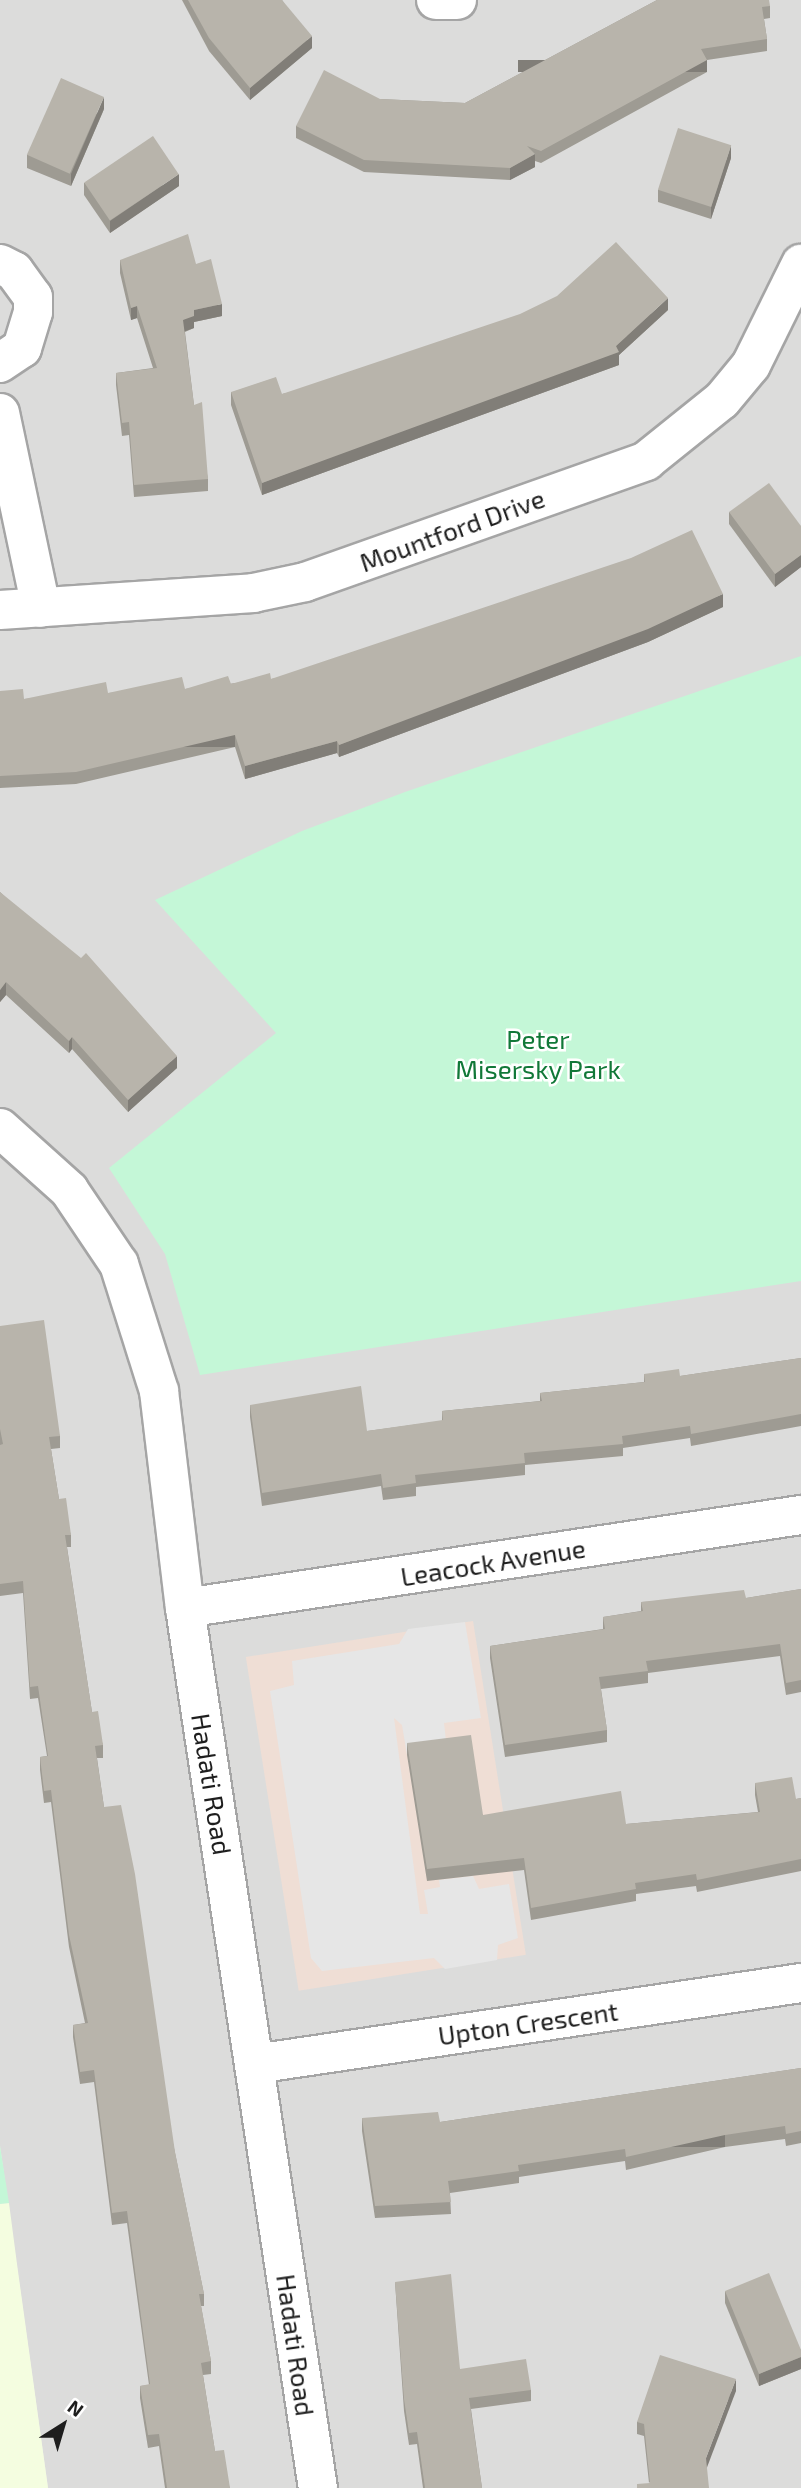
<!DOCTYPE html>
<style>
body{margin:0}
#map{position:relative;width:801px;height:2488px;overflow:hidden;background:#efeee5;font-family:"Exo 2",sans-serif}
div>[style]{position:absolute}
.residential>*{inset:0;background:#dcdcdb}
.commercial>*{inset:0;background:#efded5;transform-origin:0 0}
.education>*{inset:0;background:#f4fde0}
.park>*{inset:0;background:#c4f7d7}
.parking>*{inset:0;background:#e6e6e6}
.roads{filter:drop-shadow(2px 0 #a5a5a5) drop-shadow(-2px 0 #a5a5a5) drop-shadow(0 2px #a5a5a5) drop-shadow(0 -2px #a5a5a5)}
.minor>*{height:38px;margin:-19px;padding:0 19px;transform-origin:19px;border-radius:19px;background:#fff}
.wall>*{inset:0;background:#9e9b93}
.shaded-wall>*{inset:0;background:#817e78;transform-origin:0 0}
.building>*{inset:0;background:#b8b4ab;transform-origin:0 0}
span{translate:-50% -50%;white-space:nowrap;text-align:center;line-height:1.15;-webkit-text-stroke:5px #fff;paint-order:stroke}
.street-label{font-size:26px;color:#1e1e1e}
.park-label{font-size:26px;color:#117838}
.north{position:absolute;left:28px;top:2390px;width:70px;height:70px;-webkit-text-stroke:5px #fff;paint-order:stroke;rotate:37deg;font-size:19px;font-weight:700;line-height:28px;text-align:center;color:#1e1e1e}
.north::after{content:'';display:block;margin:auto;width:24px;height:32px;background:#1e1e1e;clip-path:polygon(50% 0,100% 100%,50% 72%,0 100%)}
</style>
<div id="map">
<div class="residential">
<i style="clip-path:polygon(0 0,801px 0,801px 2488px,48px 2488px,0 2146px)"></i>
</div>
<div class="commercial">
<i style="left:473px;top:1621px;width:338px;height:230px;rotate:81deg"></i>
</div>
<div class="education">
<i style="clip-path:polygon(9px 2203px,17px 2264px,48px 2488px,0 2488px,0 2204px)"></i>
</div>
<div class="park">
<i style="clip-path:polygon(801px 656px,801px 1281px,200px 1375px,165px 1254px,109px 1168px,276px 1033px,155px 900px,302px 831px,405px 792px)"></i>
<i style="clip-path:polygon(0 2146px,9px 2203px,0 2204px)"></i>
</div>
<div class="parking">
<i style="clip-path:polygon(465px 1622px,481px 1718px,444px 1723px,447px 1749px,407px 1755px,402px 1725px,394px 1718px,420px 1914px,428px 1914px,424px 1890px,440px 1887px,439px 1880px,473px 1876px,479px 1889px,509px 1884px,518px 1938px,498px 1945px,497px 1960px,445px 1969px,434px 1958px,322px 1971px,311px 1958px,270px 1691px,294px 1685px,292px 1661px,399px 1644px,408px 1629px)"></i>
</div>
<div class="roads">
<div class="minor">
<i style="left:436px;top:0;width:21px"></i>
<i style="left:0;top:264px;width:16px;rotate:27deg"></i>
<i style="left:14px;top:271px;width:32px;rotate:54deg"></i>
<i style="left:33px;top:297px;width:15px;rotate:90deg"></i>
<i style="left:33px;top:312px;width:38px;rotate:107deg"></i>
<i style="left:22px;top:348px;width:27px;rotate:146deg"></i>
<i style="left:0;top:413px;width:199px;rotate:78.1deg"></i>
<i style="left:0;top:610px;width:254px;rotate:-3.8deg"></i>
<i style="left:253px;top:593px;width:53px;rotate:-11.9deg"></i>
<i style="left:305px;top:582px;width:362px;rotate:-19.5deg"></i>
<i style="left:646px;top:461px;width:97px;rotate:-38.8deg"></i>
<i style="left:722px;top:400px;width:45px;rotate:-50.4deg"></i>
<i style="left:751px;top:365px;width:113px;rotate:-63.7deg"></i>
<i style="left:0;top:1128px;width:93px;rotate:41.9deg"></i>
<i style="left:69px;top:1190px;width:89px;rotate:56deg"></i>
<i style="left:119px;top:1264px;width:133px;rotate:72.5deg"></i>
<i style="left:159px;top:1391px;width:219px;rotate:83.2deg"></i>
<i style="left:185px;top:1608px;width:890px;rotate:81.41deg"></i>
<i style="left:185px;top:1608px;width:623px;rotate:-8.59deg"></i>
<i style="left:255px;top:2064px;width:552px;rotate:-8.44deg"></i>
</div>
</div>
<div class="wall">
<i style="clip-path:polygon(182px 0,282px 0,312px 48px,250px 100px,209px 51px)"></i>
<i style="clip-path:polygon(657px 0,770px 6px,770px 18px,764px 19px,767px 39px,767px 51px,707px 60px,707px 72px,541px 163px,535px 161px,535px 167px,510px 180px,364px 172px,296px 138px,296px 126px,380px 99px,465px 103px)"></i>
<i style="clip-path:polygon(104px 109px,71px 186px,27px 168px,27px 155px)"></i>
<i style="clip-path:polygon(731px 158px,711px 219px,658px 202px,658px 190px)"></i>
<i style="clip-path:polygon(84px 183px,179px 186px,110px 233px,84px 195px)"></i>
<i style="clip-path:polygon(120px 260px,196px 264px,222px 316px,194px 322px,194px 328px,185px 332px,194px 405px,208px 479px,208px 491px,134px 497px,129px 435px,122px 436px,116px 385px,116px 373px,153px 368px,137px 318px,131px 320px,120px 273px)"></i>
<i style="clip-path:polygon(668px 310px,619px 355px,619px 365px,262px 495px,231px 405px,231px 392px,282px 394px)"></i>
<i style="clip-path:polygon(729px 512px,801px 526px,801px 567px,775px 587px,729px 524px)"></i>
<i style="clip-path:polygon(723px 607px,648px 642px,339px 757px,337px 753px,245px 779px,235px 747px,76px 784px,0 788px,0 691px,24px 699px,108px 693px,185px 689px,271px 679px)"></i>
<i style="clip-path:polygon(0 892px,177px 1068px,128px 1112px,72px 1049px,69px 1053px,6px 995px,0 1002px)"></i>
<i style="clip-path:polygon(0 1326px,60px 1436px,60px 1448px,51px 1449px,59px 1499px,71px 1535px,71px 1547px,67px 1547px,92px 1712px,103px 1745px,103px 1758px,97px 1758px,104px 1807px,204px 2294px,204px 2306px,201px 2306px,211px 2361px,211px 2374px,203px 2375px,215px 2451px,230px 2488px,165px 2488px,159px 2446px,148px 2448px,140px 2398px,140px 2386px,149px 2385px,127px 2223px,112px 2225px,94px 2082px,80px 2084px,73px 2037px,73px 2025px,85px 2023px,69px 1947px,51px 1802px,44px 1803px,40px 1770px,40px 1757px,47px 1756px,38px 1698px,30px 1699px,23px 1593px,0 1596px)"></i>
<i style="clip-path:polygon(801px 1358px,801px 1426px,691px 1446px,690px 1438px,623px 1448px,623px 1456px,525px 1465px,525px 1475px,416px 1487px,416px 1496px,383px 1500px,381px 1486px,262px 1506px,250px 1417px,250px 1405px,367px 1431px,442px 1421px,442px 1411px,540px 1401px,540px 1393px,644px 1382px,644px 1374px,680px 1376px)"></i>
<i style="clip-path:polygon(801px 1589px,801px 1692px,786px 1695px,780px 1656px,648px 1673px,648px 1683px,601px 1689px,607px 1730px,607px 1742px,505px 1757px,490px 1658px,490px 1646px,603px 1629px,603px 1617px,641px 1611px,641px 1602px,746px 1598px)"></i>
<i style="clip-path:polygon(407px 1743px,483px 1815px,626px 1824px,758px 1812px,755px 1795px,755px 1783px,796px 1799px,801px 1798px,801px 1871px,697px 1892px,696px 1886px,636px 1894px,636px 1901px,531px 1920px,524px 1870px,427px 1881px,407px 1755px)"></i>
<i style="clip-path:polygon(801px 2068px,801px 2143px,786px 2146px,785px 2139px,725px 2147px,626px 2170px,625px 2161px,519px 2177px,519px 2183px,450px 2193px,451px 2214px,375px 2218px,362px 2131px,362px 2118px,440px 2122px)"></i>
<i style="clip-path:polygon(395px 2282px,460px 2369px,531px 2390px,531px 2401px,471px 2409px,482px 2488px,423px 2488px,417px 2444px,409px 2445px,404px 2411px)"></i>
<i style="clip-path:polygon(725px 2291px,801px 2350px,801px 2369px,759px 2386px,725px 2303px)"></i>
<i style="clip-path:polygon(736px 2391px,649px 2483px,644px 2436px,637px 2434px,637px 2422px)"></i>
</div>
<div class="shaded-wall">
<i style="clip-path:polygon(312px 36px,312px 48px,250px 100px,250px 88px)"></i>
<i style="left:707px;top:60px;width:12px;height:189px;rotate:90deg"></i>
<i style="clip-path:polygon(104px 97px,104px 109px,71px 186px,71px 174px)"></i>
<i style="clip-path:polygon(731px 145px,731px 158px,711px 219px,711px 207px)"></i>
<i style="clip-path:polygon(535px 154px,535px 167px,510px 180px,510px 168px)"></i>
<i style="clip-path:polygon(179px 174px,179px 186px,110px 233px,110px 221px)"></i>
<i style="clip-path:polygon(668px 298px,668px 310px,619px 355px,619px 365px,262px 495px,262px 483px,616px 346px)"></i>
<i style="clip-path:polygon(222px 304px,222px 316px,194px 322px,194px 328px,183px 332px,183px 320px,194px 310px)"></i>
<i style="clip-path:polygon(137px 306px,137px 318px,131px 320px,131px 308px)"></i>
<i style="clip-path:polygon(801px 555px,801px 567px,775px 587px,775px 574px)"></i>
<i style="clip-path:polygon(723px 594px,723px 607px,648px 642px,339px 757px,339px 745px)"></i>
<i style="left:235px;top:735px;width:12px;height:163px;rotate:90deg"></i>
<i style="clip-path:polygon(337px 741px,337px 753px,245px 779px,245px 766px)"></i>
<i style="clip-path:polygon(6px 982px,6px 995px,0 1002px,0 990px)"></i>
<i style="clip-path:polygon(72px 1037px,72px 1049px,69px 1053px,69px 1041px)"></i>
<i style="clip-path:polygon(177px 1056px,177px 1068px,128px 1112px,128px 1100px)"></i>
<i style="left:725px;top:2135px;width:12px;height:101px;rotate:90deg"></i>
<i style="clip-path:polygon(801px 2357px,801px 2369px,759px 2386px,759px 2374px)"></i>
<i style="clip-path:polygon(736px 2379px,736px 2391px,706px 2470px,706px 2458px)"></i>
</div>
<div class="building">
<i style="clip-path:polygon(188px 0,282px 0,312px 36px,250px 88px,209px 38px)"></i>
<i style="clip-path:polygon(657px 0,769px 0,770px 6px,762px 7px,767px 39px,701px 49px,707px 60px,541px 151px,527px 146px,535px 154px,510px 168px,364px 160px,296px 126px,324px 70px,380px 99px,465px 103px)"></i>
<i style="left:61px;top:78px;width:47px;height:84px;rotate:24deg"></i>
<i style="left:678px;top:128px;width:56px;height:65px;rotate:18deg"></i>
<i style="left:153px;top:136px;width:46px;height:83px;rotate:56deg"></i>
<i style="clip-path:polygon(188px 234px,196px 264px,211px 259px,222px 304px,194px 310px,194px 316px,183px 320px,194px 405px,202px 402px,208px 479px,134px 485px,129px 422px,122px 423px,116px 373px,157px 368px,137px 306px,131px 308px,120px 260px)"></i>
<i style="clip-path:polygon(616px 242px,668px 298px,616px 346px,619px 352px,262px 483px,231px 392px,276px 377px,282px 394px,520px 314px,557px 296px)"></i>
<i style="clip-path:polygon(769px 483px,801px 526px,801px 555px,775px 574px,729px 512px)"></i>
<i style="clip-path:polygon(692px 530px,723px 594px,648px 629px,339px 745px,337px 741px,245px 766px,235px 735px,76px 772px,0 776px,0 691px,23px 689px,24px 699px,106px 682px,108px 693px,182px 677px,185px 689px,228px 676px,231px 684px,270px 673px,271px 679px,631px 558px)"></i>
<i style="clip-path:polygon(0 892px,81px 958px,86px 953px,177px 1056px,128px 1100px,72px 1037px,69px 1041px,6px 982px,0 990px)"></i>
<i style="clip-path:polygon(44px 1320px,60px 1436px,49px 1437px,59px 1499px,66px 1498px,71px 1535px,65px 1535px,92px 1712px,98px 1711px,103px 1745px,95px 1746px,104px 1807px,121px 1805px,135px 1874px,175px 2152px,204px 2294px,199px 2294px,211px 2361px,201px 2363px,215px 2451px,224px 2450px,230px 2488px,167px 2488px,159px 2434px,148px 2435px,140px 2386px,150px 2384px,127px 2211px,112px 2213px,94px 2070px,80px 2072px,73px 2025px,88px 2023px,69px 1935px,51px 1790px,44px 1791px,40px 1757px,48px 1756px,38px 1686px,30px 1687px,23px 1581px,0 1584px,0 1445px,3px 1444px,0 1429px,0 1326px)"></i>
<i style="clip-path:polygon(801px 1358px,801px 1414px,691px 1434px,690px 1426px,622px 1436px,623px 1444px,524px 1453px,525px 1463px,415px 1475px,416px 1483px,383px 1488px,381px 1474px,262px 1493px,250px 1405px,361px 1386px,367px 1431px,443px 1420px,442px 1411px,542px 1401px,540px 1393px,645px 1382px,644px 1374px,679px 1369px,680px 1376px)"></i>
<i style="clip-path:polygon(801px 1589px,801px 1680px,786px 1683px,780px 1644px,646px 1661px,648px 1671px,599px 1677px,607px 1730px,505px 1745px,490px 1646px,605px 1629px,603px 1617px,643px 1611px,641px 1602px,744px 1590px,746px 1598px)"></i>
<i style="clip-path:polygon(471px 1735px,483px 1815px,621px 1791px,626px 1824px,760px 1812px,755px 1783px,792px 1777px,796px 1799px,801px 1798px,801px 1859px,697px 1880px,696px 1874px,635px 1883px,636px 1889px,531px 1908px,524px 1858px,427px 1869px,407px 1743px)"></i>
<i style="clip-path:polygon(801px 2068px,801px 2131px,786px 2134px,785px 2126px,725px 2135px,626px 2157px,625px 2149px,518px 2165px,519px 2171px,448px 2181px,451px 2202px,375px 2206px,362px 2118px,438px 2112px,440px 2122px)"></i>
<i style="clip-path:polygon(769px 2273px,801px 2350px,801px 2357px,759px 2374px,725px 2291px)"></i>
<i style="clip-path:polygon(451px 2274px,460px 2369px,526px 2359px,531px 2390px,469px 2398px,482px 2488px,425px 2488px,417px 2432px,409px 2433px,404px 2399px,395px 2282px)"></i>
<i style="clip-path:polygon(660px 2355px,736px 2379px,706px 2458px,709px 2488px,637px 2488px,637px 2484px,650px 2483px,644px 2424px,637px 2422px)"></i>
</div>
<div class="street-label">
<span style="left:452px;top:530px;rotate:-20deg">Mountford Drive</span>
<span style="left:493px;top:1562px;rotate:-9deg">Leacock Avenue</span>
<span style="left:212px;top:1784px;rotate:81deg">Hadati Road</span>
<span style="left:528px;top:2023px;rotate:-8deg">Upton Crescent</span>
<span style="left:296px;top:2345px;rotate:82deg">Hadati Road</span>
</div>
<div class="park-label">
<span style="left:538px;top:1054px">Peter<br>Misersky Park</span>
</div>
<div class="north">N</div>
</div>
